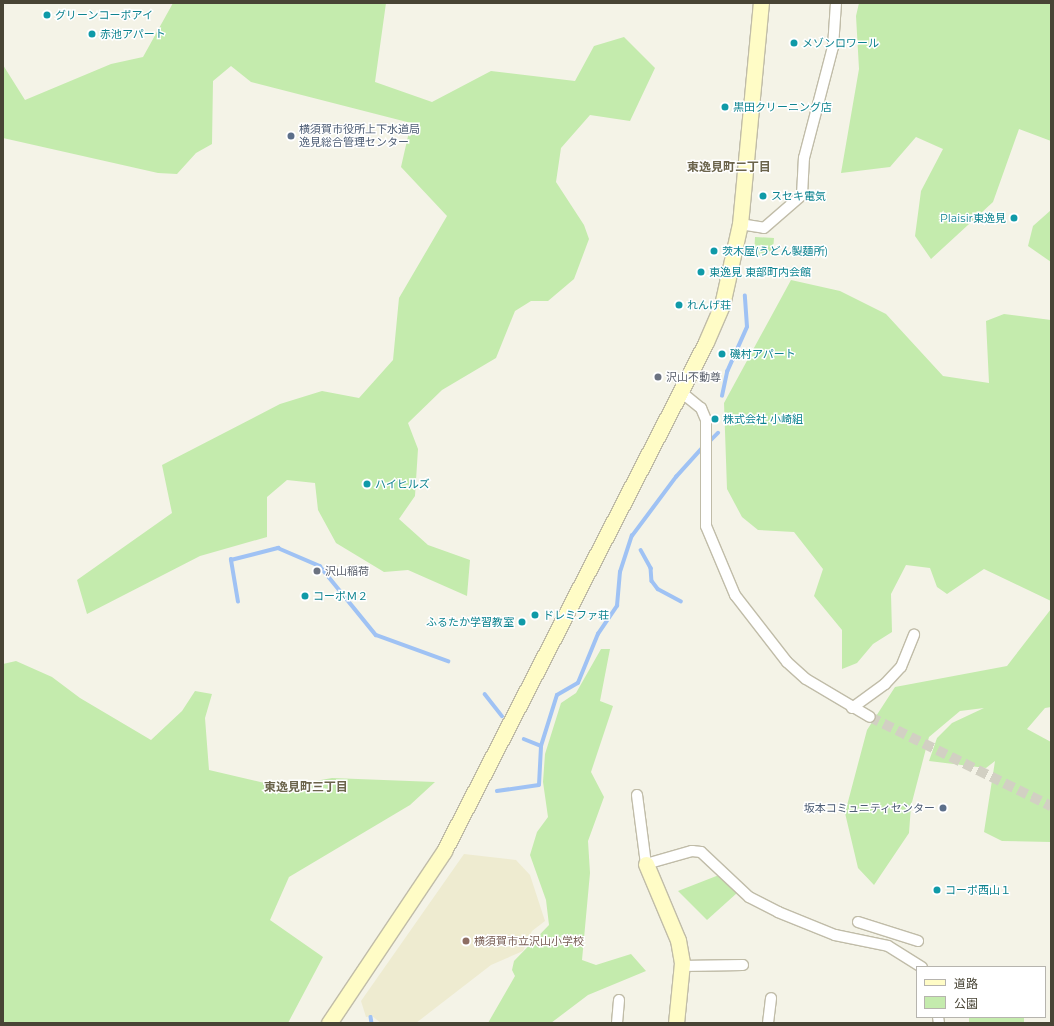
<!DOCTYPE html>
<meta charset="utf-8">
<style>
body{margin:0}
#map{position:relative;width:1054px;height:1026px;overflow:hidden;background:#f4f3e7;font-family:Montserrat,"Noto Sans JP",sans-serif}
div>[style]{position:absolute}
.education>*{inset:0;background:#eeebd0}
.green>*{inset:0;background:#c4ebad;transform-origin:0 0}
.stream>*{height:3.5px;margin:-1.75px;padding:0 1.75px;transform-origin:1.75px;border-radius:1.75px;background:#9fc2f4}
.street-tunnel>*{height:10px;margin-top:-5px;transform-origin:0;background:repeating-linear-gradient(90deg,#d2d0c3 0 10px,transparent 0 15px)}
.roads{filter:drop-shadow(1px 0 #c0bca8) drop-shadow(-1px 0 #c0bca8) drop-shadow(0 1px #c0bca8) drop-shadow(0 -1px #c0bca8)}
.street>*{height:10px;margin:-5px;padding:0 5px;transform-origin:5px;border-radius:5px;background:#fff}
.secondary>*{height:15px;margin:-7.5px;padding:0 7.5px;transform-origin:7.5px;border-radius:7.5px;background:#fffcc6}
.dots>*{width:11px;height:11px;translate:-50% -50%;box-sizing:border-box;border:2px solid #fff;border-radius:50%}
span{translate:-50% -50%;white-space:nowrap;text-align:center;line-height:1.15;-webkit-text-stroke:3px #fff;paint-order:stroke}
.culture-label{font-size:11px;color:#0d838f}
.left{translate:0 -50%;text-align:left}
.right{translate:-100% -50%;text-align:right}
.service-label{font-size:11px;color:#4e5e75}
.worship-label{font-size:11px;color:#5b616d}
.education-label{font-size:11px;color:#785e54}
.neighbourhood-label{font-size:12px;color:#6b644c;font-weight:700}
.frame{position:absolute;inset:0;border:4px solid #484435;pointer-events:none}
.legend{position:absolute;left:916px;top:966px;width:130px;height:52px;box-sizing:border-box;background:#fff;border:1px solid #b6b4ae;margin:0;padding:5px 7px;list-style:none;font-size:12px;color:#484435}
.legend li{display:flex;align-items:center;gap:8px;height:20px}
.legend b{width:20px;border:1px solid #b6b4ae}
</style>
<div id="map">
<div class="education">
<i style="clip-path:polygon(464px 854px,516px 860px,530px 875px,545px 921px,532px 931px,523px 951px,491px 965px,416px 1023px,381px 1023px,372px 1016px,366px 1017px,361px 1001px)"></i>
</div>
<div class="green">
<i style="clip-path:polygon(173px 3px,386px 3px,375px 82px,432px 102px,491px 71px,575px 81px,594px 46px,624px 37px,655px 68px,630px 121px,590px 115px,561px 148px,556px 182px,584px 225px,589px 239px,574px 279px,548px 301px,531px 301px,515px 311px,496px 358px,442px 390px,408px 423px,418px 449px,415px 496px,399px 519px,428px 545px,470px 560px,467px 596px,408px 570px,384px 572px,336px 543px,318px 510px,315px 483px,287px 480px,267px 497px,267px 537px,200px 556px,87px 614px,77px 580px,172px 513px,162px 465px,280px 404px,322px 391px,359px 398px,393px 360px,399px 298px,447px 216px,401px 167px,411px 123px,251px 82px,231px 66px,213px 81px,212px 144px,196px 153px,177px 174px,158px 173px,3px 138px,3px 65px,25px 100px,111px 64px,143px 57px)"></i>
<i style="clip-path:polygon(859px 3px,1051px 3px,1051px 141px,1019px 129px,993px 202px,931px 259px,915px 236px,921px 191px,943px 149px,916px 137px,890px 167px,841px 173px,859px 69px,856px 16px)"></i>
<i style="clip-path:polygon(1051px 210px,1051px 262px,1028px 246px,1033px 226px)"></i>
<i style="clip-path:polygon(755px 237px,774px 238px,773px 250px,754px 257px)"></i>
<i style="clip-path:polygon(791px 280px,840px 291px,886px 314px,943px 376px,989px 383px,986px 321px,1004px 314px,1051px 320px,1051px 601px,984px 569px,947px 594px,937px 587px,930px 568px,906px 565px,891px 594px,892px 632px,873px 644px,857px 663px,842px 669px,842px 630px,814px 596px,823px 569px,794px 532px,758px 530px,742px 517px,727px 489px,724px 403px)"></i>
<i style="clip-path:polygon(1051px 609px,1051px 707px,1045px 708px,1027px 729px,1051px 742px,1051px 842px,1002px 841px,984px 832px,995px 761px,986px 768px,929px 761px,937px 738px,952px 723px,984px 708px,960px 711px,929px 737px,911px 806px,909px 833px,874px 885px,858px 868px,845px 813px,867px 730px,895px 687px,1007px 666px)"></i>
<i style="clip-path:polygon(601px 649px,610px 649px,600px 701px,613px 706px,591px 772px,604px 797px,588px 841px,590px 873px,582px 960px,596px 965px,631px 954px,646px 971px,588px 995px,551px 1023px,488px 1023px,515px 976px,512px 970px,514px 961px,549px 925px,546px 900px,530px 855px,537px 832px,548px 817px,543px 782px,545px 754px,561px 703px,576px 693px)"></i>
<i style="clip-path:polygon(16px 661px,52px 677px,80px 698px,151px 740px,182px 711px,195px 691px,212px 694px,205px 718px,209px 770px,282px 787px,332px 778px,435px 782px,410px 805px,289px 877px,270px 920px,323px 957px,288px 1023px,3px 1023px,3px 664px)"></i>
<i style="clip-path:polygon(719px 875px,737px 893px,707px 920px,678px 891px)"></i>
<i style="left:969px;top:1017px;width:55px;height:6px"></i>
</div>
<div class="stream">
<i style="left:722px;top:396px;width:25px;rotate:-78deg"></i>
<i style="left:727px;top:372px;width:49px;rotate:-66deg"></i>
<i style="left:747px;top:327px;width:31px;rotate:-94deg"></i>
<i style="left:708px;top:443px;width:14px;rotate:-45deg"></i>
<i style="left:641px;top:550px;width:21px;rotate:61deg"></i>
<i style="left:651px;top:568px;width:13px;rotate:86deg"></i>
<i style="left:652px;top:581px;width:10px;rotate:53deg"></i>
<i style="left:658px;top:589px;width:26px;rotate:28deg"></i>
<i style="left:238px;top:602px;width:43px;rotate:-99.5deg"></i>
<i style="left:231px;top:560px;width:49px;rotate:-14.3deg"></i>
<i style="left:278px;top:548px;width:46px;rotate:23.2deg"></i>
<i style="left:320px;top:566px;width:89px;rotate:50.9deg"></i>
<i style="left:376px;top:635px;width:77px;rotate:19.9deg"></i>
<i style="left:485px;top:694px;width:28px;rotate:52deg"></i>
<i style="left:524px;top:739px;width:18px;rotate:22deg"></i>
<i style="left:497px;top:791px;width:42px;rotate:-8.1deg"></i>
<i style="left:539px;top:785px;width:39px;rotate:-87deg"></i>
<i style="left:541px;top:746px;width:53px;rotate:-72.6deg"></i>
<i style="left:557px;top:695px;width:24px;rotate:-30deg"></i>
<i style="left:578px;top:683px;width:53px;rotate:-67.8deg"></i>
<i style="left:598px;top:634px;width:34px;rotate:-56deg"></i>
<i style="left:617px;top:606px;width:34px;rotate:-85deg"></i>
<i style="left:620px;top:572px;width:38px;rotate:-72deg"></i>
<i style="left:632px;top:536px;width:74px;rotate:-53.3deg"></i>
<i style="left:676px;top:477px;width:40px;rotate:-48deg"></i>
<i style="left:371px;top:1017px;width:6px;rotate:81deg"></i>
</div>
<div class="street-tunnel">
<i style="left:870px;top:717px;width:202px;rotate:26.2deg"></i>
</div>
<div class="roads">
<div class="street">
<i style="left:740px;top:224px;width:24px;rotate:9deg"></i>
<i style="left:764px;top:228px;width:50px;rotate:-41deg"></i>
<i style="left:802px;top:195px;width:37px;rotate:-87deg"></i>
<i style="left:804px;top:158px;width:115px;rotate:-75.4deg"></i>
<i style="left:833px;top:47px;width:44px;rotate:-86.1deg"></i>
<i style="left:681px;top:392px;width:26px;rotate:39deg"></i>
<i style="left:701px;top:408px;width:13px;rotate:67deg"></i>
<i style="left:706px;top:420px;width:106px;rotate:90deg"></i>
<i style="left:706px;top:526px;width:75px;rotate:67.2deg"></i>
<i style="left:735px;top:595px;width:85px;rotate:52.2deg"></i>
<i style="left:787px;top:662px;width:25px;rotate:42deg"></i>
<i style="left:806px;top:679px;width:74px;rotate:30.7deg"></i>
<i style="left:852px;top:708px;width:41px;rotate:-36deg"></i>
<i style="left:885px;top:684px;width:23px;rotate:-47deg"></i>
<i style="left:901px;top:667px;width:35px;rotate:-68deg"></i>
<i style="left:637px;top:795px;width:70px;rotate:82.6deg"></i>
<i style="left:646px;top:864px;width:48px;rotate:-15.8deg"></i>
<i style="left:692px;top:851px;width:9px;rotate:6deg"></i>
<i style="left:701px;top:852px;width:66px;rotate:43.2deg"></i>
<i style="left:749px;top:897px;width:33px;rotate:27deg"></i>
<i style="left:778px;top:912px;width:61px;rotate:22deg"></i>
<i style="left:835px;top:935px;width:54px;rotate:11.7deg"></i>
<i style="left:888px;top:946px;width:40px;rotate:32deg"></i>
<i style="left:858px;top:922px;width:63px;rotate:17.6deg"></i>
<i style="left:681px;top:966px;width:62px;rotate:-0.9deg"></i>
<i style="left:938px;top:1017px;width:6px;rotate:81deg"></i>
<i style="left:617px;top:1023px;width:23px;rotate:-85deg"></i>
<i style="left:768px;top:1023px;width:25px;rotate:-83deg"></i>
</div>
<div class="secondary">
<i style="left:646px;top:864px;width:82px;rotate:67.2deg"></i>
<i style="left:678px;top:940px;width:23px;rotate:80deg"></i>
<i style="left:682px;top:963px;width:60px;rotate:95.7deg"></i>
<i style="left:329px;top:1023px;width:207px;rotate:-56.2deg"></i>
<i style="left:444px;top:851px;width:572px;rotate:-62.76deg"></i>
<i style="left:706px;top:342px;width:40px;rotate:-66.6deg"></i>
<i style="left:722px;top:305px;width:83px;rotate:-77.5deg"></i>
<i style="left:740px;top:224px;width:222px;rotate:-84.6deg"></i>
</div>
</div>
<div class="dots">
<i style="left:47px;top:15px;background:#0f9aa8"></i>
<i style="left:92px;top:34px;background:#0f9aa8"></i>
<i style="left:794px;top:43px;background:#0f9aa8"></i>
<i style="left:725px;top:107px;background:#0f9aa8"></i>
<i style="left:291px;top:136px;background:#5c6f8a"></i>
<i style="left:763px;top:196px;background:#0f9aa8"></i>
<i style="left:1014px;top:218px;background:#0f9aa8"></i>
<i style="left:714px;top:251px;background:#0f9aa8"></i>
<i style="left:701px;top:272px;background:#0f9aa8"></i>
<i style="left:679px;top:305px;background:#0f9aa8"></i>
<i style="left:722px;top:354px;background:#0f9aa8"></i>
<i style="left:658px;top:377px;background:#6b7280"></i>
<i style="left:715px;top:419px;background:#0f9aa8"></i>
<i style="left:367px;top:484px;background:#0f9aa8"></i>
<i style="left:317px;top:571px;background:#6b7280"></i>
<i style="left:305px;top:596px;background:#0f9aa8"></i>
<i style="left:535px;top:615px;background:#0f9aa8"></i>
<i style="left:522px;top:622px;background:#0f9aa8"></i>
<i style="left:943px;top:808px;background:#5c6f8a"></i>
<i style="left:937px;top:890px;background:#0f9aa8"></i>
<i style="left:466px;top:941px;background:#8d6e63"></i>
</div>
<div class="culture-label">
<span class="left" style="left:55px;top:15px">グリーンコーポアイ</span>
<span class="left" style="left:100px;top:34px">赤池アパート</span>
<span class="left" style="left:802px;top:43px">メゾンロワール</span>
<span class="left" style="left:733px;top:107px">黒田クリーニング店</span>
<span class="left" style="left:771px;top:196px">スセキ電気</span>
<span class="right" style="left:1006px;top:218px">Plaisir東逸見</span>
<span class="left" style="left:722px;top:251px">茨木屋(うどん製麺所)</span>
<span class="left" style="left:709px;top:272px">東逸見 東部町内会館</span>
<span class="left" style="left:687px;top:305px">れんげ荘</span>
<span class="left" style="left:730px;top:354px">磯村アパート</span>
<span class="left" style="left:723px;top:419px">株式会社 小崎組</span>
<span class="left" style="left:375px;top:484px">ハイヒルズ</span>
<span class="left" style="left:313px;top:596px">コーポＭ２</span>
<span class="left" style="left:543px;top:615px">ドレミファ荘</span>
<span class="right" style="left:514px;top:622px">ふるたか学習教室</span>
<span class="left" style="left:945px;top:890px">コーポ西山１</span>
</div>
<div class="service-label">
<span class="left" style="left:299px;top:136px">横須賀市役所上下水道局<br>逸見総合管理センター</span>
<span class="right" style="left:935px;top:808px">坂本コミュニティセンター</span>
</div>
<div class="worship-label">
<span class="left" style="left:666px;top:377px">沢山不動尊</span>
<span class="left" style="left:325px;top:571px">沢山稲荷</span>
</div>
<div class="education-label">
<span class="left" style="left:474px;top:941px">横須賀市立沢山小学校</span>
</div>
<div class="neighbourhood-label">
<span style="left:729px;top:167px">東逸見町二丁目</span>
<span style="left:306px;top:787px">東逸見町三丁目</span>
</div>
<div class="frame"></div>
<ul class="legend">
<li><b style="height:5px;background:#fffcc6"></b>道路</li>
<li><b style="height:11px;background:#c4ebad"></b>公園</li>
</ul>
</div>
